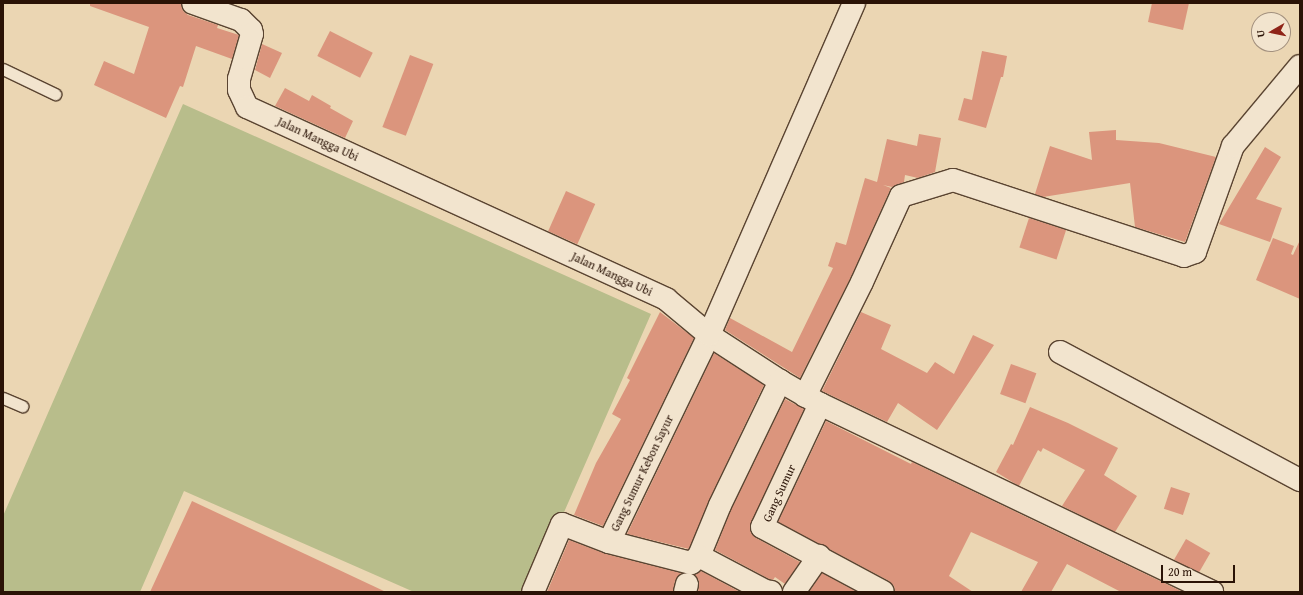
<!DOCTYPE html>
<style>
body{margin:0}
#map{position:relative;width:1303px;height:595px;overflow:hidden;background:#ebd6b3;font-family:"Gentium Book Plus",serif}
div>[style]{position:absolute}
.green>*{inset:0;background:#b8bd8b}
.building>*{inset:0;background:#db957d;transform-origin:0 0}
.roads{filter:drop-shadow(1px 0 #5a4431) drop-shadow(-1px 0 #5a4431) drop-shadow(0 1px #5a4431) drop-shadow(0 -1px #5a4431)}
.service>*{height:11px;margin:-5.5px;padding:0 5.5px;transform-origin:5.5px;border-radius:5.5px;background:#f2e4ce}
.minor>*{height:22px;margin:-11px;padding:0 11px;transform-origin:11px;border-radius:11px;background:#f2e4ce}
span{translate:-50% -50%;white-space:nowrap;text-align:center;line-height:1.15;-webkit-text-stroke:3px #f2e4ce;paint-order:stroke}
.street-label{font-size:12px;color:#2a1306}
.frame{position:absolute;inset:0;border:4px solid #2a1306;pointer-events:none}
.north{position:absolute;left:1251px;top:12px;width:40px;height:40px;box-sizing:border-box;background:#f2e4ce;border:1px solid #a2907e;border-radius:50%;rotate:261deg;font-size:11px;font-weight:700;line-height:16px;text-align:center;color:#2a1306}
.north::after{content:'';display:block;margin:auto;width:14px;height:18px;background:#8f2418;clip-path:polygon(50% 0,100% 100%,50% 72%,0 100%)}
.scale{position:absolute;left:1161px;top:565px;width:74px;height:18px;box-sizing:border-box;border:2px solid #2a1306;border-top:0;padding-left:5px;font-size:12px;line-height:14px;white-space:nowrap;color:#2a1306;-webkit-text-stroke:3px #f2e4ce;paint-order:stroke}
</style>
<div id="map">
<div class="green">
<i style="clip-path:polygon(183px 104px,651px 314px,529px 592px,414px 592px,184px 491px,140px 592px,3px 592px,3px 516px)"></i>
</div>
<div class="building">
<i style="clip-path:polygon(90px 3px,181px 3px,183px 11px,188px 15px,218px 25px,217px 28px,239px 35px,232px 59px,196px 46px,183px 87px,180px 86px,166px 118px,94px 85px,104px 61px,134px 74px,149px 27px,90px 6px)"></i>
<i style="clip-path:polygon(1152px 3px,1189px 3px,1183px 30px,1148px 22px)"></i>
<i style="left:330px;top:31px;width:48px;height:28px;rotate:27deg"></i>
<i style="clip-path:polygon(262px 44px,282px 53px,270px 78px,255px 70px)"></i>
<i style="clip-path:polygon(982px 51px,1007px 56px,1003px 77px,1001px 77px,986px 128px,958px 120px,964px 98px,972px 100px)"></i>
<i style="left:410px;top:55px;width:25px;height:77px;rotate:21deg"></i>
<i style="clip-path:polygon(285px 88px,309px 101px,312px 95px,331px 106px,330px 108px,353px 121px,345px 138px,275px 106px)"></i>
<i style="clip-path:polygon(1116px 130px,1116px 140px,1159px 143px,1216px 157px,1185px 242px,1135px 227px,1130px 183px,1043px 197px,1035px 194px,1050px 146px,1092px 160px,1089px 132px)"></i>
<i style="clip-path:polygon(919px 134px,941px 138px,935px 172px,918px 178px,905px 175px,904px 182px,892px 187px,883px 185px,891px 188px,851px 277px,800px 378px,725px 330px,730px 318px,792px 352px,833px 268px,828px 266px,836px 242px,846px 245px,865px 178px,877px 182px,887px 139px,917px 146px)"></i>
<i style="clip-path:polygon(1265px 147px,1281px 157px,1256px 199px,1282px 208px,1270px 242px,1219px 224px)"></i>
<i style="left:566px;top:191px;width:32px;height:44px;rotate:24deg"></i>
<i style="left:1029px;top:218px;width:39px;height:31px;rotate:18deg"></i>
<i style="clip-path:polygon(1273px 238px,1294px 246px,1291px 254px,1293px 255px,1300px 240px,1300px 299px,1256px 280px)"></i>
<i style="clip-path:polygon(660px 312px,694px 338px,603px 526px,574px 515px,596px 463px,621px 419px,612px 414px,630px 380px,627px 378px)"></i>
<i style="clip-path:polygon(861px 312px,891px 325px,881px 349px,927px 373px,935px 362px,954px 374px,973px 335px,994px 345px,937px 430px,898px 403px,887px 422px,822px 391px)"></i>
<i style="clip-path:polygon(714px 353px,764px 385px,709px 500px,689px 549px,627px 534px)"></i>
<i style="left:1011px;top:364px;width:27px;height:32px;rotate:20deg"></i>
<i style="clip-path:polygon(785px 399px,804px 409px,750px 527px,751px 533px,756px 538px,800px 562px,785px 584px,775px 577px,773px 580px,769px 579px,715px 550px,731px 510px)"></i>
<i style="clip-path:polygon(1030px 407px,1068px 423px,1118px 448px,1104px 475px,1137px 496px,1115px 532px,1062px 506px,1085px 470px,1043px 448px,1041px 452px,1038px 450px,1019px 486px,996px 472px,1011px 444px,1013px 445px)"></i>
<i style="clip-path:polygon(826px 421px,911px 464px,912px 462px,1183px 592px,1121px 592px,1067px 564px,1051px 592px,1021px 592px,1038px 562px,971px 532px,949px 576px,973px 592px,895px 592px,894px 586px,889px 581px,778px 522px)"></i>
<i style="left:1171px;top:487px;width:20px;height:23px;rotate:18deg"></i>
<i style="clip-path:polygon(192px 501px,386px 592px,150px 592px)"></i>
<i style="left:1186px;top:539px;width:28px;height:24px;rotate:30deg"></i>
<i style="clip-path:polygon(569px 540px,606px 554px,681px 573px,675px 581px,673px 592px,547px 592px)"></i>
<i style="clip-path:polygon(701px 571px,740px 592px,698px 592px,699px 581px,695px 575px)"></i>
<i style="clip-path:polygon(822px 573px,857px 592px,809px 592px)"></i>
</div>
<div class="roads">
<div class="service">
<i style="left:3px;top:69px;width:58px;rotate:25.7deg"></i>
<i style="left:3px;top:398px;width:21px;rotate:23deg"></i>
</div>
<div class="minor">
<i style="left:193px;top:3px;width:51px;rotate:19.5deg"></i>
<i style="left:241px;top:20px;width:14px;rotate:45deg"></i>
<i style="left:251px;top:30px;width:4px;rotate:76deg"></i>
<i style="left:252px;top:34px;width:47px;rotate:106.1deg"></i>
<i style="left:239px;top:79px;width:11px;rotate:90deg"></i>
<i style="left:239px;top:90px;width:19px;rotate:65deg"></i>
<i style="left:247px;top:107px;width:461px;rotate:24.6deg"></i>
<i style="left:666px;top:299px;width:56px;rotate:39.9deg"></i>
<i style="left:709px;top:335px;width:85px;rotate:32.9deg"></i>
<i style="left:780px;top:381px;width:46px;rotate:29.9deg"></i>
<i style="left:820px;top:404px;width:435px;rotate:25.6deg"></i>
<i style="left:1060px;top:352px;width:272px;rotate:28.1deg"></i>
<i style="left:805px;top:396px;width:127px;rotate:-63.4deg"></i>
<i style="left:862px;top:282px;width:94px;rotate:-65.6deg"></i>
<i style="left:901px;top:196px;width:54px;rotate:-17.1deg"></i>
<i style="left:953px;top:180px;width:243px;rotate:18.2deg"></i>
<i style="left:1184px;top:256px;width:12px;rotate:-20deg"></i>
<i style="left:1195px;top:252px;width:113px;rotate:-70.3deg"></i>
<i style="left:1233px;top:146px;width:104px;rotate:-50.1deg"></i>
<i style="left:820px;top:404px;width:136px;rotate:115.2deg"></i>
<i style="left:762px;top:527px;width:137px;rotate:28.2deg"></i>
<i style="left:609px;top:542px;width:85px;rotate:14.4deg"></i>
<i style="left:691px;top:563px;width:11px;rotate:-41deg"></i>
<i style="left:699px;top:556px;width:55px;rotate:-67.6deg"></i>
<i style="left:720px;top:505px;width:138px;rotate:-64.2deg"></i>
<i style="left:699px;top:556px;width:75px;rotate:27.9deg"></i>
<i style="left:765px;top:591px;width:6px;rotate:9deg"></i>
<i style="left:533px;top:592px;width:74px;rotate:-66.9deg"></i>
<i style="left:562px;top:524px;width:50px;rotate:21deg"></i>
<i style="left:609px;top:542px;width:230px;rotate:-64.2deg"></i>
<i style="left:709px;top:335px;width:362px;rotate:-66.4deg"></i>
<i style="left:685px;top:592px;width:8px;rotate:-76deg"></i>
<i style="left:794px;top:592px;width:44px;rotate:-55.2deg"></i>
</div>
</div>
<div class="street-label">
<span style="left:318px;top:139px;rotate:25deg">Jalan Mangga Ubi</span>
<span style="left:612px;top:274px;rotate:25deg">Jalan Mangga Ubi</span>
<span style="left:642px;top:473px;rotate:-64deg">Gang Sumur Kebon Sayur</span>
<span style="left:779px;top:493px;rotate:-65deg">Gang Sumur</span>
</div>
<div class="frame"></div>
<div class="north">U</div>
<div class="scale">20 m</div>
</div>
